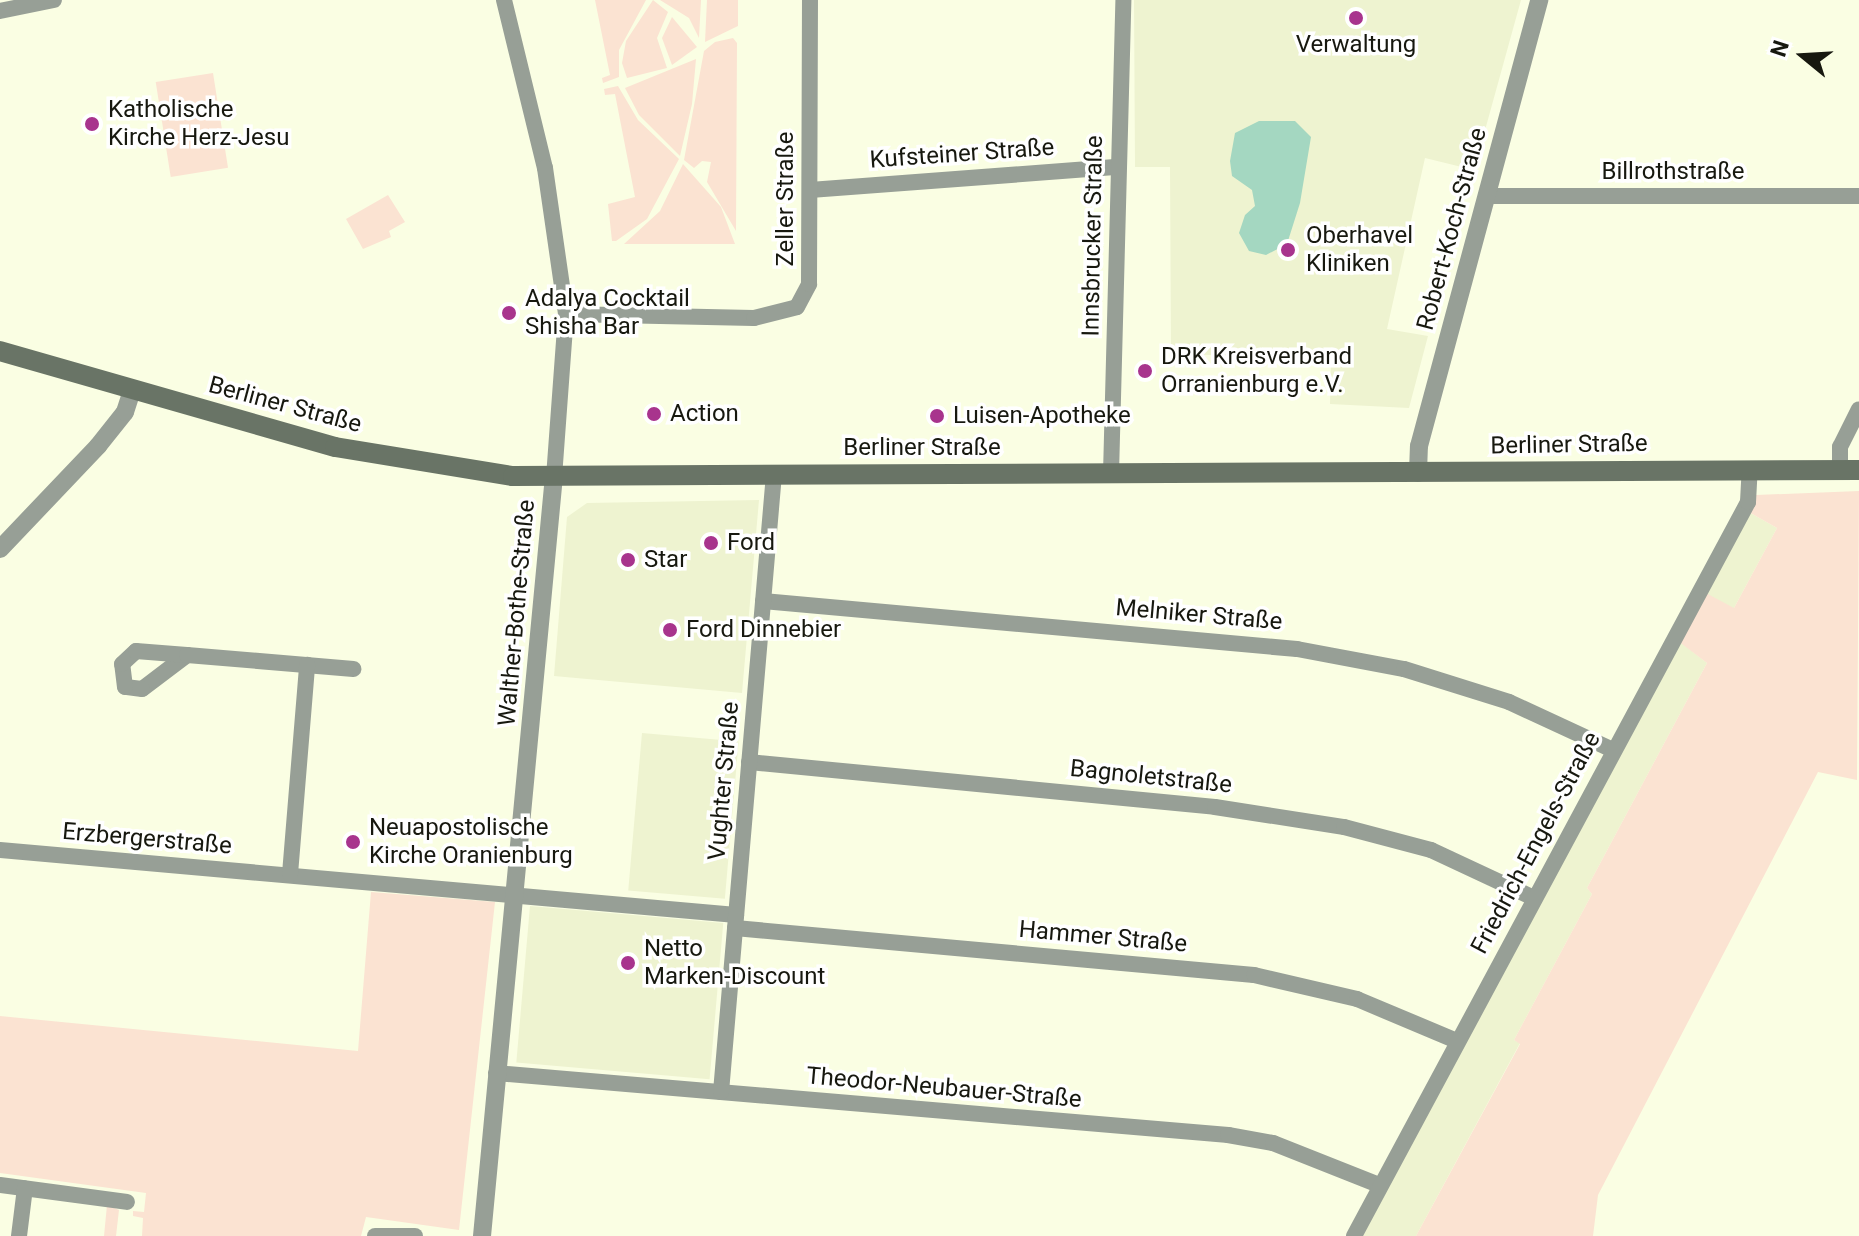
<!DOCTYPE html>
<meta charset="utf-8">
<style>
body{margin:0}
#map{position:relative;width:1859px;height:1236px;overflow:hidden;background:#fafee3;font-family:Roboto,sans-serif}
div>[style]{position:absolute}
.built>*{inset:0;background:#eef3d0;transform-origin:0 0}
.green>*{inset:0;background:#fbe3d2;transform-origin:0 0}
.water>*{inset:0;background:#a4d7c1}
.minor>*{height:16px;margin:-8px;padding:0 8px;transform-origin:8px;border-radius:8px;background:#979f96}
.tertiary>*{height:18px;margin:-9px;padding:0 9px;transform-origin:9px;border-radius:9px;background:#979f96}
.secondary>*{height:20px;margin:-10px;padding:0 10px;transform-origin:10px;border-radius:10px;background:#697466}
.dots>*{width:22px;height:22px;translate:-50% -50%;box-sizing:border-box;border:4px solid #fff;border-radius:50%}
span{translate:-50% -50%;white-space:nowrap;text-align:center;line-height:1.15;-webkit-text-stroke:7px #fff;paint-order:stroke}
.poi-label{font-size:24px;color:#17180f}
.left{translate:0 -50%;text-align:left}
.street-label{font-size:24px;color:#17180f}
.north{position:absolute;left:1763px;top:16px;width:80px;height:80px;-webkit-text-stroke:6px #fff;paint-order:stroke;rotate:288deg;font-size:22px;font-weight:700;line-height:32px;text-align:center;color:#17180f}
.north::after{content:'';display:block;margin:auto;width:28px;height:36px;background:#17180f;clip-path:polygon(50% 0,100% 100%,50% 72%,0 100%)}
</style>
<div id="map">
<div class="built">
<i style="clip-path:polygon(1134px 0,1521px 0,1474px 170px,1425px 158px,1387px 329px,1428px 336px,1409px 408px,1330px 404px,1331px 358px,1171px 354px,1170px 167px,1135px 167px)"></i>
<i style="clip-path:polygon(759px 500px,742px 693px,554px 676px,567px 517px,587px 503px)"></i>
<i style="clip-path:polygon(1747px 511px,1777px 528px,1734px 608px,1679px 641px,1707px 663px,1587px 888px,1592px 894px,1514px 1040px,1520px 1043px,1416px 1236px,1358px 1236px)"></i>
<i style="left:642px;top:733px;width:97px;height:158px;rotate:5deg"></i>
<i style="left:530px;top:906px;width:194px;height:157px;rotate:5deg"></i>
</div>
<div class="green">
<i style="clip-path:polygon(595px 0,646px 0,619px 50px,619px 77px,603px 83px,602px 78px,610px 75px)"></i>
<i style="clip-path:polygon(653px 0,668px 12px,657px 38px,667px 68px,627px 78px,622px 63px,626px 41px)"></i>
<i style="clip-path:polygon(660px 0,701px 0,699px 38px,689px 18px)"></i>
<i style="clip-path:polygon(707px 0,738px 0,738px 26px,705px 42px)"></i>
<i style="clip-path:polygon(672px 17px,697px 47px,672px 65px,662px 38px)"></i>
<i style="clip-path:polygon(733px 38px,737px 43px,736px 231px,707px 182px,711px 162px,702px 161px,694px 168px,684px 160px,704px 51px,715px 42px)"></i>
<i style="clip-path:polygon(696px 59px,692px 104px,680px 156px,639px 115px,625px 88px)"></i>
<i style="left:213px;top:73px;width:96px;height:58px;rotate:81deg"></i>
<i style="clip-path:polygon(618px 86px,638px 120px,679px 159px,647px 219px,616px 241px,612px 241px,608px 204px,635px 197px,615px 94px,605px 95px,604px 89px)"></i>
<i style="clip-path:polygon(683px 164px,721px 207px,735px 244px,624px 244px,660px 211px)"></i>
<i style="clip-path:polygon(388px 195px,405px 222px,389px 231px,391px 237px,363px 249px,346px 219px)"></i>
<i style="clip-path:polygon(1859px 491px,1857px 780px,1818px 772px,1598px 1195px,1593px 1236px,1416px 1236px,1520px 1044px,1514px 1040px,1592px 894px,1587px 888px,1707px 663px,1678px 641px,1704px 592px,1734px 608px,1777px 528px,1747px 511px,1756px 495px)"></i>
<i style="clip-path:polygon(371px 892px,495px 902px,459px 1230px,366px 1217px,361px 1236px,142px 1236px,143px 1218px,133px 1216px,133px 1211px,144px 1212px,146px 1193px,0 1173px,0 1016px,358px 1051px)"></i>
<i style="clip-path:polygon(107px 1205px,119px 1210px,116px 1236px,104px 1236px)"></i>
</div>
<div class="water">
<i style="clip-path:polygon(1259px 121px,1295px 121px,1311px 137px,1300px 203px,1287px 244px,1266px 255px,1249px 251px,1239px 233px,1245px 215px,1255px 206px,1252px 190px,1232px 176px,1230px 161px,1235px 133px)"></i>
</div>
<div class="minor">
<i style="left:504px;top:0;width:173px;rotate:76.3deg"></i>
<i style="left:545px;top:168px;width:148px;rotate:81.8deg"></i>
<i style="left:566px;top:314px;width:162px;rotate:94.2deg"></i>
<i style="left:0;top:11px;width:55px;rotate:-11.5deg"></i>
<i style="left:810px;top:190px;width:309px;rotate:-4.3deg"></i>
<i style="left:1486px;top:196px;width:373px"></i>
<i style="left:566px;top:314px;width:188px;rotate:1.2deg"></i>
<i style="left:754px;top:318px;width:44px;rotate:-14.3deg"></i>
<i style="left:797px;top:307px;width:26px;rotate:-62deg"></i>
<i style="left:809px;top:284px;width:284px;rotate:-89.8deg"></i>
<i style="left:1840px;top:470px;width:23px;rotate:-90deg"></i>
<i style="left:1840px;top:447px;width:42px;rotate:-63.4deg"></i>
<i style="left:1111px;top:474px;width:474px;rotate:-88.5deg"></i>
<i style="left:763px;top:601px;width:536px;rotate:5.14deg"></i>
<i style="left:1297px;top:649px;width:109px;rotate:10.6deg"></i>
<i style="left:1404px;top:669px;width:110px;rotate:17.4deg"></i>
<i style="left:1509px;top:702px;width:115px;rotate:24.8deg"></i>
<i style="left:187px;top:655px;width:56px;rotate:142.9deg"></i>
<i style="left:142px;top:689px;width:17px;rotate:-173deg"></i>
<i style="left:125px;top:687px;width:23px;rotate:-97deg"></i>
<i style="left:122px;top:664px;width:19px;rotate:-43deg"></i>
<i style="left:136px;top:651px;width:51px;rotate:4.5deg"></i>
<i style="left:187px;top:655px;width:167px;rotate:4.8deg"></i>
<i style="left:749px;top:762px;width:468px;rotate:5.5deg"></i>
<i style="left:1215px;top:807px;width:131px;rotate:8.8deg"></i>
<i style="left:1344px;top:827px;width:90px;rotate:14.8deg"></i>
<i style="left:1431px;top:850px;width:114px;rotate:25deg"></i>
<i style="left:0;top:850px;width:739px;rotate:5.05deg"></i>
<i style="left:290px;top:874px;width:210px;rotate:-85.3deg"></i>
<i style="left:735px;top:928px;width:521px;rotate:5.17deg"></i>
<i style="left:1254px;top:975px;width:106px;rotate:13.1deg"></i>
<i style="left:1357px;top:999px;width:108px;rotate:22.8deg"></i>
<i style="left:496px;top:1073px;width:735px;rotate:4.84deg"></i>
<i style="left:1228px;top:1135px;width:46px;rotate:10.1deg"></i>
<i style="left:1273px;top:1143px;width:114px;rotate:21.6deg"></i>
<i style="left:721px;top:1092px;width:620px;rotate:-85.1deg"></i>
<i style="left:0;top:1185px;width:128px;rotate:7.6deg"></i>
<i style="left:19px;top:1236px;width:48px;rotate:-82.9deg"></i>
<i style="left:375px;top:1236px;width:40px"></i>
<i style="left:1354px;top:1236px;width:833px;rotate:-61.77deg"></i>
<i style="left:1748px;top:502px;width:33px;rotate:-87deg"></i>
</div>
<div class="tertiary">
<i style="left:1418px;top:473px;width:27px;rotate:-88deg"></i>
<i style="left:1419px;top:446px;width:462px;rotate:-74.9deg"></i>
<i style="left:0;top:549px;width:142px;rotate:-46.4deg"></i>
<i style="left:98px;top:446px;width:43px;rotate:-51.5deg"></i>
<i style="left:125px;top:412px;width:22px;rotate:-72deg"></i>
<i style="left:482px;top:1236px;width:763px;rotate:-84.59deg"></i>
</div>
<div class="secondary">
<i style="left:0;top:351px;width:348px;rotate:16deg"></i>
<i style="left:335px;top:447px;width:180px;rotate:9.3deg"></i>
<i style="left:513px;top:476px;width:1346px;rotate:-0.26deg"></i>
</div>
<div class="dots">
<i style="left:1356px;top:18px;background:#a8348d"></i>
<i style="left:92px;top:124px;background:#a8348d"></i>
<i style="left:1288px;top:250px;background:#a8348d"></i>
<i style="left:509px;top:313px;background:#a8348d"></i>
<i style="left:1145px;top:371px;background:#a8348d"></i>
<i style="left:654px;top:414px;background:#a8348d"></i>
<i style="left:937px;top:416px;background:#a8348d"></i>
<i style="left:711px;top:543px;background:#a8348d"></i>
<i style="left:628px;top:560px;background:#a8348d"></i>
<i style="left:670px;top:630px;background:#a8348d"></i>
<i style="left:353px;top:842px;background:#a8348d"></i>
<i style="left:628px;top:963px;background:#a8348d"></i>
</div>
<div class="poi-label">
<span style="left:1356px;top:45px">Verwaltung</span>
<span class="left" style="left:108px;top:124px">Katholische<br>Kirche Herz-Jesu</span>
<span class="left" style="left:1306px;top:250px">Oberhavel<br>Kliniken</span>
<span class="left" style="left:525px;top:313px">Adalya Cocktail<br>Shisha Bar</span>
<span class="left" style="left:1161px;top:371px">DRK Kreisverband<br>Orranienburg e.V.</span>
<span class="left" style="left:670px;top:414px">Action</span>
<span class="left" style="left:953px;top:416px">Luisen-Apotheke</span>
<span class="left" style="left:727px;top:543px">Ford</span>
<span class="left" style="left:644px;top:560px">Star</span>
<span class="left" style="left:686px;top:630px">Ford Dinnebier</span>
<span class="left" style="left:369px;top:842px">Neuapostolische<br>Kirche Oranienburg</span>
<span class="left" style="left:644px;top:963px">Netto<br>Marken-Discount</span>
</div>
<div class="street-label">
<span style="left:962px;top:154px;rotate:-4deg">Kufsteiner Straße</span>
<span style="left:1673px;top:172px">Billrothstraße</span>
<span style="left:786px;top:199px;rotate:-90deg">Zeller Straße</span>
<span style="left:1452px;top:229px;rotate:-75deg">Robert-Koch-Straße</span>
<span style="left:1093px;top:236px;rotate:-89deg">Innsbrucker Straße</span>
<span style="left:285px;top:405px;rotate:15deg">Berliner Straße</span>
<span style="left:1569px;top:445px;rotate:-1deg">Berliner Straße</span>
<span style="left:922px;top:448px">Berliner Straße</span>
<span style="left:517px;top:613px;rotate:-85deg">Walther-Bothe-Straße</span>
<span style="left:1199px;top:615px;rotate:5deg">Melniker Straße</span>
<span style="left:1151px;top:777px;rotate:6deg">Bagnoletstraße</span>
<span style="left:724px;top:781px;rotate:-85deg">Vughter Straße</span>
<span style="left:147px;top:839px;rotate:5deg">Erzbergerstraße</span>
<span style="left:1536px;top:843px;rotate:-62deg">Friedrich-Engels-Straße</span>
<span style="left:1103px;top:937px;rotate:5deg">Hammer Straße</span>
<span style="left:944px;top:1088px;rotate:5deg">Theodor-Neubauer-Straße</span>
</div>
<div class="north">N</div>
</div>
